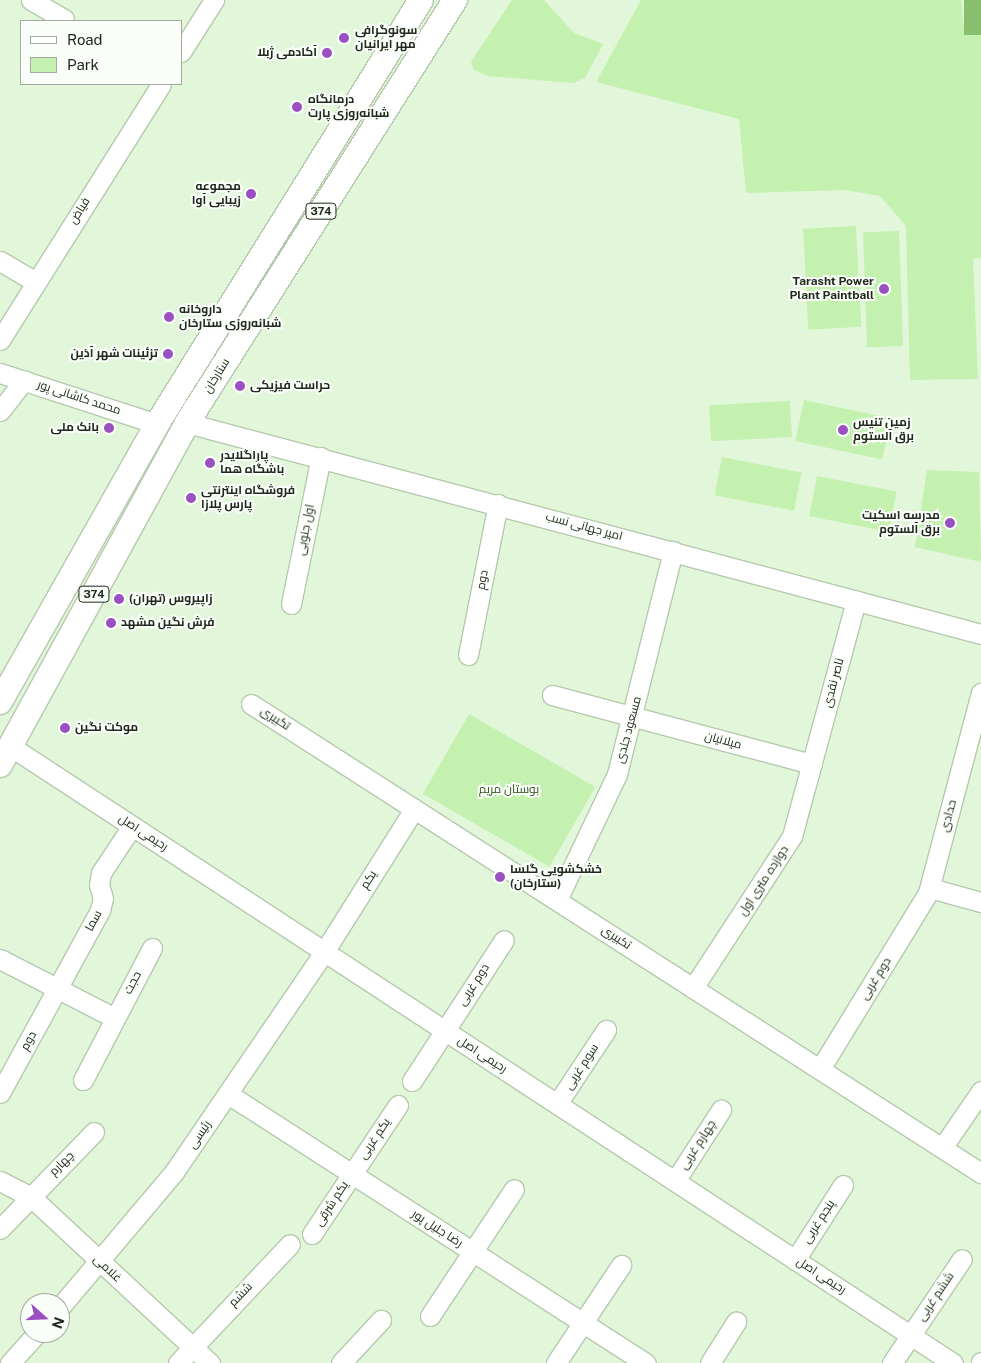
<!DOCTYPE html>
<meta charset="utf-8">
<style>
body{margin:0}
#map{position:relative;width:981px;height:1363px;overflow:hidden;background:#e2f7d9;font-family:"Public Sans",Cairo,sans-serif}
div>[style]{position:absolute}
.green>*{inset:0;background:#c4f1b0;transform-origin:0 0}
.water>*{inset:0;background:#89be6f;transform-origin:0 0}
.roads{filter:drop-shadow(1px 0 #b5c9ad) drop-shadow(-1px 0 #b5c9ad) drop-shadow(0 1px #b5c9ad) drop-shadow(0 -1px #b5c9ad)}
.minor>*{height:19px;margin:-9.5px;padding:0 9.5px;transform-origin:9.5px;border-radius:9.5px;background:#fff}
.major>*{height:24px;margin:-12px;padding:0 12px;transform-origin:12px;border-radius:12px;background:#fff}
.dots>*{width:14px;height:14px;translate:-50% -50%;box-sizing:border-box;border:2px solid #fafef8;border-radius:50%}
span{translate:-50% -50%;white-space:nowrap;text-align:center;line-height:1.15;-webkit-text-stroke:4px #fafef8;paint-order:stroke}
.shield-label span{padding:1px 4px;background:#fafef8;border:1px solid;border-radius:4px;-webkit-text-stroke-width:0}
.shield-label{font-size:11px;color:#22291f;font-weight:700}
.poi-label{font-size:12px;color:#22291f;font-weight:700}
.left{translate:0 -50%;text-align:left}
.right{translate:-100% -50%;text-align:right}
.street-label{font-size:12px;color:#22291f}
.park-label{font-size:12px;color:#30521c}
.legend{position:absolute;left:20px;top:20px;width:162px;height:65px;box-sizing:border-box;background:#fafef8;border:1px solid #a4a9a1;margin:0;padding:6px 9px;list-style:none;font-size:15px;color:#22291f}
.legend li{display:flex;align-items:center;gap:10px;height:25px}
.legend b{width:25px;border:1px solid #a4a9a1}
.north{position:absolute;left:20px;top:1293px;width:50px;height:50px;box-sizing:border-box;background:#fafef8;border:1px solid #a4a9a1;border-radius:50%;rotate:110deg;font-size:14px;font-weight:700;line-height:20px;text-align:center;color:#22291f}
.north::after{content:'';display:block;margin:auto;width:18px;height:22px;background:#9b50c2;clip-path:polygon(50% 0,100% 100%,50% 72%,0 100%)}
</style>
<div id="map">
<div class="green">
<i style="clip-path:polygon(512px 0,544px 0,574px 33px,603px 44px,585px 78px,573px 83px,488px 76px,474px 70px,471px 62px)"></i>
<i style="clip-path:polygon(641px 0,961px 0,965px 35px,981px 34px,981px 258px,973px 259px,978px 379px,910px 380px,906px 226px,880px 196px,845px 190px,746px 193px,739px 119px,596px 82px)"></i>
<i style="left:856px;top:226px;width:101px;height:53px;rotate:87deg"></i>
<i style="left:899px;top:231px;width:115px;height:36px;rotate:88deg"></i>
<i style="left:804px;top:400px;width:89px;height:42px;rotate:12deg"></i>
<i style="left:790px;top:401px;width:36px;height:81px;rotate:87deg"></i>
<i style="left:722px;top:457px;width:81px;height:39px;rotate:11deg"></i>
<i style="clip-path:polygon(927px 470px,979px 472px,981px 562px,915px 547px)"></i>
<i style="left:817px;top:476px;width:81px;height:41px;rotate:11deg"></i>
<i style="left:469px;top:714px;width:146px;height:92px;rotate:30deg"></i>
</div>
<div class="water">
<i style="left:964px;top:0;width:17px;height:35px"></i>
</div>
<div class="roads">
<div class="minor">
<i style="left:31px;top:0;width:38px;rotate:30deg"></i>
<i style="left:181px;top:52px;width:62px;rotate:-57.6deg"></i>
<i style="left:0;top:261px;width:42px;rotate:30.3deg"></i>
<i style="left:0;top:340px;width:302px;rotate:-57.8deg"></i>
<i style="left:0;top:373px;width:165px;rotate:18deg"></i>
<i style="left:0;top:411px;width:39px;rotate:-52deg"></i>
<i style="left:187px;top:423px;width:822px;rotate:14.88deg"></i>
<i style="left:291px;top:604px;width:150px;rotate:-78.5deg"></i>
<i style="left:468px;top:655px;width:154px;rotate:-78.8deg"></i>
<i style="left:552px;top:695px;width:269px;rotate:14.9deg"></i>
<i style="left:251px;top:704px;width:868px;rotate:32.72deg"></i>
<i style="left:10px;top:746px;width:1127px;rotate:33.2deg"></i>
<i style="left:930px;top:888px;width:53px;rotate:15.4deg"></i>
<i style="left:557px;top:900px;width:140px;rotate:-64.5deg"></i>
<i style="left:617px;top:774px;width:230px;rotate:-75.9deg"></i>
<i style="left:0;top:959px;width:129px;rotate:27.2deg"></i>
<i style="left:693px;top:988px;width:181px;rotate:-56.9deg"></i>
<i style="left:792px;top:836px;width:244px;rotate:-74.8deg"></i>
<i style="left:820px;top:1069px;width:206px;rotate:-58.5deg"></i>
<i style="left:928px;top:893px;width:207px;rotate:-75.2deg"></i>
<i style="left:83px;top:1080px;width:149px;rotate:-62.4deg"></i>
<i style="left:412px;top:1081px;width:168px;rotate:-56.9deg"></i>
<i style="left:0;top:1093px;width:209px;rotate:-61.3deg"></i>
<i style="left:100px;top:910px;width:12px;rotate:-76deg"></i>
<i style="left:103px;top:898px;width:14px;rotate:-107deg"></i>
<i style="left:99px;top:885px;width:12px;rotate:-81deg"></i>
<i style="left:101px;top:873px;width:56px;rotate:-56.6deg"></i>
<i style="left:228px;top:1094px;width:497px;rotate:32.8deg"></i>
<i style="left:557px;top:1104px;width:89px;rotate:-56.5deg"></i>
<i style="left:942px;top:1148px;width:69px;rotate:-55.6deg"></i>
<i style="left:0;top:1181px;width:34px;rotate:27deg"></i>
<i style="left:30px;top:1196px;width:246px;rotate:42.9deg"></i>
<i style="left:675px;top:1181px;width:85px;rotate:-57.1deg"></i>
<i style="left:0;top:1229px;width:135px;rotate:-45.9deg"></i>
<i style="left:312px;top:1234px;width:155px;rotate:-56.3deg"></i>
<i style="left:795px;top:1260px;width:89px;rotate:-57.4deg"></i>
<i style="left:60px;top:1307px;width:177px;rotate:-49.8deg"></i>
<i style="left:174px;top:1172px;width:266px;rotate:-55.7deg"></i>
<i style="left:324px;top:952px;width:169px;rotate:-57.8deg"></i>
<i style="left:430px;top:1316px;width:152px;rotate:-56.5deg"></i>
<i style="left:10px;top:1363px;width:40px;rotate:-48deg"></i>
<i style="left:178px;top:1363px;width:163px;rotate:-46.7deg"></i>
<i style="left:341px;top:1363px;width:59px;rotate:-47.1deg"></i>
<i style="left:556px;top:1363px;width:118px;rotate:-56.4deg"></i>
<i style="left:710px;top:1363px;width:49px;rotate:-57.6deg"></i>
<i style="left:892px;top:1363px;width:125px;rotate:-56.1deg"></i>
<i style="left:981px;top:1363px;width:1px;rotate:-90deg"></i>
</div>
<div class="major">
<i style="left:0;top:702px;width:319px;rotate:-60.5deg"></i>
<i style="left:157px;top:424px;width:499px;rotate:-58.1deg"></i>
<i style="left:0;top:765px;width:390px;rotate:-61.3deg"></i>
<i style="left:187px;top:423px;width:501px;rotate:-57.64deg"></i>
</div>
</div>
<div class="dots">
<i style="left:344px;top:38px;background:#9b50c2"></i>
<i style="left:327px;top:53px;background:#9b50c2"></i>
<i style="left:297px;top:107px;background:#9b50c2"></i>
<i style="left:251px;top:194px;background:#9b50c2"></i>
<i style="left:884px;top:289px;background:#9b50c2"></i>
<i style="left:169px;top:317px;background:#9b50c2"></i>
<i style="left:168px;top:354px;background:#9b50c2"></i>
<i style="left:240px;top:386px;background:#9b50c2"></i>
<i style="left:109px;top:428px;background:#9b50c2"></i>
<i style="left:843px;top:430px;background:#9b50c2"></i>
<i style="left:210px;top:463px;background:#9b50c2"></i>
<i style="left:191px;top:498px;background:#9b50c2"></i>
<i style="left:950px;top:523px;background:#9b50c2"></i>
<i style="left:119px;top:599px;background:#9b50c2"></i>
<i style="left:111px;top:623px;background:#9b50c2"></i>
<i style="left:65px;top:728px;background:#9b50c2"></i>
<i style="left:500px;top:877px;background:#9b50c2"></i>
</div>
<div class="shield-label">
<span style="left:321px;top:211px">374</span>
<span style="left:94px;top:594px">374</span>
</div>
<div class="poi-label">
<span class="left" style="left:355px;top:38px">سونوگرافی<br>مهر ایرانیان</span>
<span class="right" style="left:317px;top:53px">آکادمی ژبلا</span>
<span class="left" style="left:308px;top:107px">درمانگاه<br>شبانه‌روزی پارت</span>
<span class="right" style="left:241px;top:194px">مجموعه<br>زیبایی آوا</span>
<span class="right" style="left:874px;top:289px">Tarasht Power<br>Plant Paintball</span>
<span class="left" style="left:179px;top:317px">داروخانه<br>شبانه‌روزی ستارخان</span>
<span class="right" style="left:158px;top:354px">تزئینات شهر آذین</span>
<span class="left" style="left:250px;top:386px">حراست فیزیکی</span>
<span class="left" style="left:853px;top:430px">زمین تنیس<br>برق آلستوم</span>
<span class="right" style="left:99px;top:428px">بانک ملی</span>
<span class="left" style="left:220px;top:463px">پاراگلایدر<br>باشگاه هما</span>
<span class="left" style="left:201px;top:498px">فروشگاه اینترنتی<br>پارس پلازا</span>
<span class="right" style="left:940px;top:523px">مدرسه اسکیت<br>برق آلستوم</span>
<span class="left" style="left:129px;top:599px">زاپیروس (تهران)</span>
<span class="left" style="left:121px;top:623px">فرش نگین مشهد</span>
<span class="left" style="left:75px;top:728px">موکت نگین</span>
<span class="left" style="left:510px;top:877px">خشکشویی گلسا<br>(ستارخان)</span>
</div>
<div class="street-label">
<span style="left:80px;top:211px;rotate:-58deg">فیاض</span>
<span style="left:217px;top:376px;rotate:-58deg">ستارخان</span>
<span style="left:79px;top:398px;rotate:18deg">محمد کاشانی پور</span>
<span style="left:584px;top:527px;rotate:15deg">امیر جهانی نسب</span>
<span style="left:306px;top:530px;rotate:-79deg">اول جنوبی</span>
<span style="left:483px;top:580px;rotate:-79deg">دوم</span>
<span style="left:834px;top:683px;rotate:-75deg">ناصر نقدی</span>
<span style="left:275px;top:719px;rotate:33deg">تکبیری</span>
<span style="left:629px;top:730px;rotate:-75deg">مسعود جلدی</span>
<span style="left:723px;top:741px;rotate:15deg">میلانیان</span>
<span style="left:949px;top:816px;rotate:-75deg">حدادی</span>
<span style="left:143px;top:833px;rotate:33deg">رحیمی اصل</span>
<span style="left:369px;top:880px;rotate:-58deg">یکم</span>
<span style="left:764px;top:881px;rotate:-57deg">دوازده متری اول</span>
<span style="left:94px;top:921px;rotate:-62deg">سما</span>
<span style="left:616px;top:938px;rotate:33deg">تکبیری</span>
<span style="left:876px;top:979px;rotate:-58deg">دوم غربی</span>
<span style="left:133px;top:983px;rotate:-62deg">حجت</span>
<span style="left:474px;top:985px;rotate:-57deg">دوم غربی</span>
<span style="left:29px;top:1041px;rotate:-61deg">دوم</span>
<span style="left:482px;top:1055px;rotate:33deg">رحیمی اصل</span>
<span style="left:582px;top:1067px;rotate:-57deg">سوم غربی</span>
<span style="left:200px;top:1135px;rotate:-56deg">رئیسی</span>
<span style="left:375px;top:1139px;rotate:-56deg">یکم غربی</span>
<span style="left:698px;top:1145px;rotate:-57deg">چهارم غربی</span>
<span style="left:62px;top:1164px;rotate:-45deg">چهارم</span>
<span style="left:332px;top:1204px;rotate:-57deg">یکم شرقی</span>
<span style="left:819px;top:1222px;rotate:-57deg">پنجم غربی</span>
<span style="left:437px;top:1229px;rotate:33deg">رضا جلیل پور</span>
<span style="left:107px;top:1269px;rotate:43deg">غلامی</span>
<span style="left:821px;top:1276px;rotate:33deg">رحیمی اصل</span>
<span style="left:241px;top:1295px;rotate:-46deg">ششم</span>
<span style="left:936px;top:1297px;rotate:-56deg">ششم غربی</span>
</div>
<div class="park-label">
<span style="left:509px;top:790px">بوستان مریم</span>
</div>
<ul class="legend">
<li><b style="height:6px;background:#fff"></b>Road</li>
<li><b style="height:14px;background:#c4f1b0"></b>Park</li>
</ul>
<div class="north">N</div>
</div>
